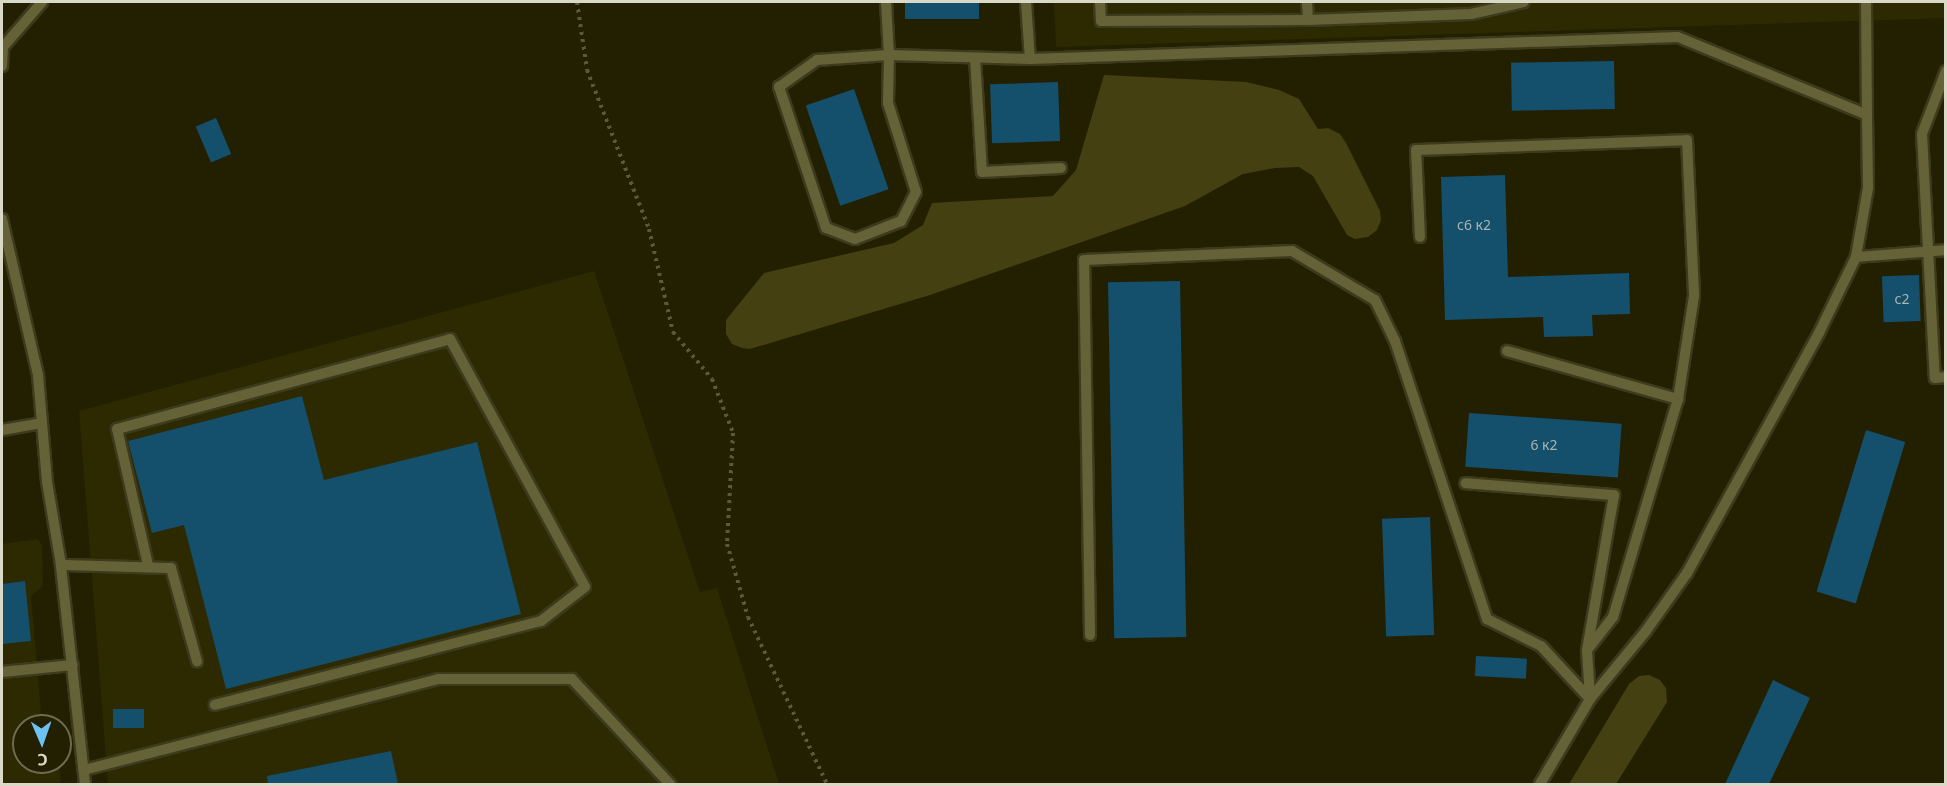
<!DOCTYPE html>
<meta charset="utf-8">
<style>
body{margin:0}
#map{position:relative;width:1947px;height:786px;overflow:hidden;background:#232001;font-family:"Noto Sans",sans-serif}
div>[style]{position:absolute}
.built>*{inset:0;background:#2d2900}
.green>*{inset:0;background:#444011}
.building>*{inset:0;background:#144f6c;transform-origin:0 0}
.path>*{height:4px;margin-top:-2px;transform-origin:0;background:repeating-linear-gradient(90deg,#5b583d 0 3px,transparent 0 7.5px)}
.roads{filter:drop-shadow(2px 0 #3d3a1d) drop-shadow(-2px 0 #3d3a1d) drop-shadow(0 2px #3d3a1d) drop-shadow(0 -2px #3d3a1d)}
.service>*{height:10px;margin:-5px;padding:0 5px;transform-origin:5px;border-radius:5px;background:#666238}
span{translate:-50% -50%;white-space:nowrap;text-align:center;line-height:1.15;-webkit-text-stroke:5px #232001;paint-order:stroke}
.number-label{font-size:14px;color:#a8b6b0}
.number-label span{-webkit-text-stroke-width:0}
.frame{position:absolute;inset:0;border:3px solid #dad9c7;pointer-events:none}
.north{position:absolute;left:12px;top:714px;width:60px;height:60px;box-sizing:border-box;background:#232001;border:2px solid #6c6a50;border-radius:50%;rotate:178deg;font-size:16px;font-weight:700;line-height:24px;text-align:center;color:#dad9c7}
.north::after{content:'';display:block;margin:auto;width:21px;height:27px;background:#6dc2f3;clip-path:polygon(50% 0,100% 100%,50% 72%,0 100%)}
</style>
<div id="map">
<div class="built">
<i style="clip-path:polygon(1054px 2px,1945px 2px,1946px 18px,1056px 47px)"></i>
<i style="clip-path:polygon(594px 271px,700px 592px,717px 588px,779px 784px,108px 784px,79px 411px)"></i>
<i style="clip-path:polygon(38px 539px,42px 545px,43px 586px,31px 596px,42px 726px,24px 726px,24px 762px,59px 762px,61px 784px,2px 784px,2px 544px)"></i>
</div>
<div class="green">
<i style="clip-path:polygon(1104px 75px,1246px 82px,1279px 90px,1299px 99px,1318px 129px,1328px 128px,1340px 134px,1346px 143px,1380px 211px,1381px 220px,1377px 230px,1368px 237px,1355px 239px,1347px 235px,1313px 176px,1299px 167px,1275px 168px,1243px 174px,1185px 206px,930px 295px,750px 349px,742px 348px,732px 344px,726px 334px,726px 320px,764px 273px,894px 243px,923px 225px,932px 203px,1053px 196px,1076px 170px)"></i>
<i style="clip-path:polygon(1649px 675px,1660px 680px,1666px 688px,1667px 702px,1616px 784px,1569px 784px,1629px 684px,1639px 676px)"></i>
</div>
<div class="building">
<i style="left:905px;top:2px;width:74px;height:17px"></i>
<i style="left:1614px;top:61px;width:48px;height:103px;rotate:89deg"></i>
<i style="left:1058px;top:82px;width:59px;height:68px;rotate:88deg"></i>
<i style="left:854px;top:89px;width:106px;height:51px;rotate:71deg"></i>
<i style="left:216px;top:118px;width:39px;height:22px;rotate:67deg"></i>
<i style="clip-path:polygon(1505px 175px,1508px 277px,1629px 273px,1630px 314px,1592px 315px,1593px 336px,1544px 337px,1543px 317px,1445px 320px,1441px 177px)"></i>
<i style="left:1919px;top:275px;width:46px;height:37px;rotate:88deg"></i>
<i style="left:1180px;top:281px;width:356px;height:72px;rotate:89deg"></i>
<i style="clip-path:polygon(302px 396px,324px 480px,477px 442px,521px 614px,226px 689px,184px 525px,152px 533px,128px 441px)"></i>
<i style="left:1469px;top:413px;width:153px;height:54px;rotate:4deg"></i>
<i style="left:1866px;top:430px;width:41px;height:169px;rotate:17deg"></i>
<i style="left:1430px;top:517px;width:118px;height:48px;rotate:88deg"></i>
<i style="clip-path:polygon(25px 581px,31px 641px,2px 644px,2px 584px)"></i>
<i style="left:1476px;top:656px;width:51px;height:20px;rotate:3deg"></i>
<i style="clip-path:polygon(1773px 680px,1810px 698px,1769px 784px,1725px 784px)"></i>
<i style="left:144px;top:709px;width:19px;height:31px;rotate:90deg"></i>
<i style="clip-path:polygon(391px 751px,398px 784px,268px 784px,267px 776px)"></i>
</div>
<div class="path">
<i style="left:577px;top:2px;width:69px;rotate:81.6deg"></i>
<i style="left:587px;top:70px;width:171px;rotate:68.7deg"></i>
<i style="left:649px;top:229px;width:106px;rotate:76.9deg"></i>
<i style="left:673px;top:332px;width:61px;rotate:50.3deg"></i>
<i style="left:712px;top:379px;width:58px;rotate:68.7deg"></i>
<i style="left:733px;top:433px;width:111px;rotate:93.1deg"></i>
<i style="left:727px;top:544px;width:76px;rotate:74deg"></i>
<i style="left:748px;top:617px;width:185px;rotate:64.7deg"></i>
</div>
<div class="roads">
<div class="service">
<i style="left:886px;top:2px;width:53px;rotate:86.8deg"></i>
<i style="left:889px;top:55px;width:48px;rotate:91.2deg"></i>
<i style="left:888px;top:103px;width:93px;rotate:72.5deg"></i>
<i style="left:916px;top:192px;width:33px;rotate:117deg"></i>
<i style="left:901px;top:221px;width:49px;rotate:158.6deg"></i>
<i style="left:855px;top:239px;width:31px;rotate:-159deg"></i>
<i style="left:826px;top:228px;width:149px;rotate:-108.4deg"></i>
<i style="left:779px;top:87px;width:47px;rotate:-35.4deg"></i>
<i style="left:817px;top:60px;width:72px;rotate:-4deg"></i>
<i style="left:889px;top:55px;width:141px;rotate:1.6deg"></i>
<i style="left:1026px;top:2px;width:57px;rotate:86deg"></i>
<i style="left:1030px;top:59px;width:648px;rotate:-1.94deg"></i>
<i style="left:1678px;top:37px;width:204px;rotate:22.4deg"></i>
<i style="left:1867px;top:115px;width:73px;rotate:89.2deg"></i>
<i style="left:1868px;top:188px;width:70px;rotate:99.9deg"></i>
<i style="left:1856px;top:257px;width:85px;rotate:116deg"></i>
<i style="left:1819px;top:333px;width:274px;rotate:118.8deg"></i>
<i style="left:1687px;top:573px;width:71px;rotate:125.3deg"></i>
<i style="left:1646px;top:631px;width:88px;rotate:129.5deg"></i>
<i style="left:1590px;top:699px;width:99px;rotate:120.5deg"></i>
<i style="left:1100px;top:2px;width:19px;rotate:87deg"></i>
<i style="left:1101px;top:21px;width:207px;rotate:-0.3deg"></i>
<i style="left:1308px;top:20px;width:163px;rotate:-2.1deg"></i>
<i style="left:1471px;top:14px;width:54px;rotate:-12.8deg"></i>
<i style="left:1307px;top:2px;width:18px;rotate:87deg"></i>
<i style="left:1866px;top:2px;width:113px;rotate:89.5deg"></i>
<i style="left:975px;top:58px;width:114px;rotate:86.5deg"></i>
<i style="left:982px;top:172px;width:79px;rotate:-2.9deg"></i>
<i style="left:2px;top:66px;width:19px;rotate:-87deg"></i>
<i style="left:3px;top:47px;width:60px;rotate:-49.1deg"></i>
<i style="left:1946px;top:71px;width:67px;rotate:110.9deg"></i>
<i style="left:1922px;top:134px;width:244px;rotate:87deg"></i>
<i style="left:1935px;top:378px;width:11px;rotate:-5deg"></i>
<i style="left:2px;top:219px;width:160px;rotate:77deg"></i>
<i style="left:38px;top:375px;width:107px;rotate:85.2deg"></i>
<i style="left:47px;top:482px;width:84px;rotate:80.4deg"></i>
<i style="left:1420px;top:237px;width:87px;rotate:-92.6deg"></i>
<i style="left:1416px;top:150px;width:271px;rotate:-2.1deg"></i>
<i style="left:1687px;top:140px;width:156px;rotate:87.4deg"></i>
<i style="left:1694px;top:296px;width:104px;rotate:98.8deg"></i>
<i style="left:1856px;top:257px;width:90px;rotate:-4.4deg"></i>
<i style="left:1507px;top:351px;width:178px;rotate:15.7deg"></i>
<i style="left:1678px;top:399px;width:227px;rotate:106.6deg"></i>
<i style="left:1613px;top:617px;width:39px;rotate:128deg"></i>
<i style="left:2px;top:430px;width:40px;rotate:-10deg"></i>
<i style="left:148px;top:565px;width:139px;rotate:-102.8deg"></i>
<i style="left:117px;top:429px;width:345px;rotate:-15.1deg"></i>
<i style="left:450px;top:339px;width:282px;rotate:61.4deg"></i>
<i style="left:585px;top:587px;width:56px;rotate:142.3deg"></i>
<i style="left:541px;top:621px;width:337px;rotate:165.6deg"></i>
<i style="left:1090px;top:635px;width:375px;rotate:-90.9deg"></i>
<i style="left:1084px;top:260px;width:208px;rotate:-2.5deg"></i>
<i style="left:1292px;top:251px;width:96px;rotate:30.6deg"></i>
<i style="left:1375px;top:300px;width:46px;rotate:64deg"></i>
<i style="left:1395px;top:341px;width:293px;rotate:71.7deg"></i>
<i style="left:1487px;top:619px;width:60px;rotate:26.6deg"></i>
<i style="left:1541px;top:646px;width:72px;rotate:47.2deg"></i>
<i style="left:1590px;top:699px;width:49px;rotate:-93.5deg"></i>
<i style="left:1587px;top:650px;width:157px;rotate:-80.1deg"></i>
<i style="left:1614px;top:495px;width:149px;rotate:-175.4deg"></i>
<i style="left:2px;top:672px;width:71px;rotate:-5.6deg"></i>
<i style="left:84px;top:770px;width:366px;rotate:-14.4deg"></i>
<i style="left:438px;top:679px;width:134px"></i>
<i style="left:572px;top:679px;width:144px;rotate:47deg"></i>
<i style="left:85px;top:784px;width:220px;rotate:-96.3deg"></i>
<i style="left:61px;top:565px;width:110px;rotate:1.6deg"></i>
<i style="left:171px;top:568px;width:97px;rotate:74.4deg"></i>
</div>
</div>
<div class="number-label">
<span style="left:1474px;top:225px">с6 к2</span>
<span style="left:1902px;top:299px">с2</span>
<span style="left:1544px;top:445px">6 к2</span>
</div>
<div class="frame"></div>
<div class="north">С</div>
</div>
